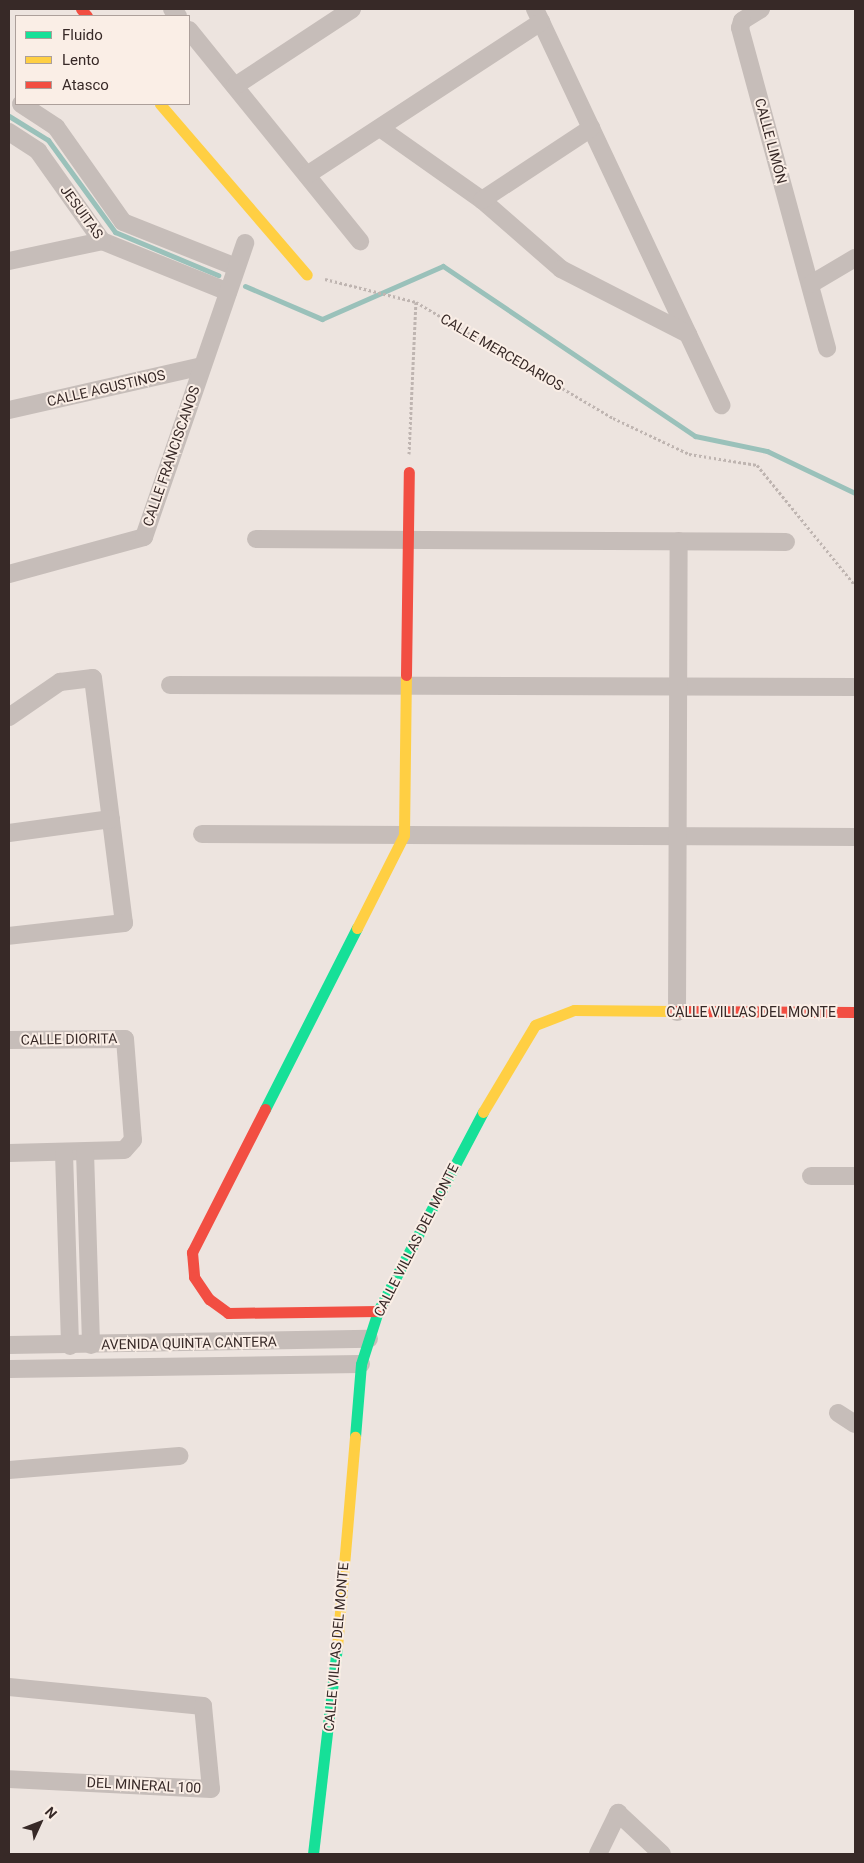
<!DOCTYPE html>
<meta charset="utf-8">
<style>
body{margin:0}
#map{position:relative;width:864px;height:1863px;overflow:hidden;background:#ede4df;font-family:Roboto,sans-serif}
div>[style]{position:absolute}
.stream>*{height:5px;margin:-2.5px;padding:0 2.5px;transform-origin:2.5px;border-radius:2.5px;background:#9ac1ba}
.path>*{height:3px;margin-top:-1.5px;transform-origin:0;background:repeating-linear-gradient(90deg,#bfb5b1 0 2.5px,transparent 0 5px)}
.street>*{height:18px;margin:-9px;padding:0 9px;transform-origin:9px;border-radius:9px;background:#c6bdb9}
.fast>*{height:11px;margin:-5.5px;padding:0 5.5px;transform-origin:5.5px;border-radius:5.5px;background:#16e098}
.slow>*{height:11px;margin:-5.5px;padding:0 5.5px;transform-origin:5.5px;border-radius:5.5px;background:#ffcf43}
.jam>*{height:11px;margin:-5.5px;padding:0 5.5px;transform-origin:5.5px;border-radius:5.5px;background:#f24e42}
span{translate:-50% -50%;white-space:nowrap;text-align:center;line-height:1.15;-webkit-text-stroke:4px #faeee6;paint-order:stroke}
.street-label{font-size:14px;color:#372927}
.frame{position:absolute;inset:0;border:10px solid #372927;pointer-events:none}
.legend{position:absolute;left:15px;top:15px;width:175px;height:90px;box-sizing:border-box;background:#faeee6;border:1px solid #ac9f9a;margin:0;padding:6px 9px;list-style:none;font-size:15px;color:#372927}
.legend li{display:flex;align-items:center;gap:10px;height:25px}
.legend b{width:25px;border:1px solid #ac9f9a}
.north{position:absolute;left:15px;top:1798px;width:50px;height:50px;-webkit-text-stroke:4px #faeee6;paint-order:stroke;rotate:47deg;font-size:14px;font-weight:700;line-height:20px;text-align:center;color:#372927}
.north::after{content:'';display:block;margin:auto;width:18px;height:22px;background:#372927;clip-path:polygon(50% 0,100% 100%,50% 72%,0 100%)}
</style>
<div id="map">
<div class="stream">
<i style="left:9px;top:116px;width:46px;rotate:31.6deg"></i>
<i style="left:48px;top:140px;width:114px;rotate:53.9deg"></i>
<i style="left:115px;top:232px;width:112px;rotate:22.7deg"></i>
<i style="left:245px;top:286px;width:84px;rotate:23.2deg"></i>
<i style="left:322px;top:319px;width:132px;rotate:-23.7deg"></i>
<i style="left:443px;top:266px;width:304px;rotate:34deg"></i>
<i style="left:695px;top:436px;width:74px;rotate:11.8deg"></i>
<i style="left:767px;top:451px;width:98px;rotate:25.5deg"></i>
</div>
<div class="path">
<i style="left:325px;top:279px;width:94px;rotate:14.2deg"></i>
<i style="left:416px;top:302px;width:229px;rotate:30.5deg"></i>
<i style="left:613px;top:418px;width:84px;rotate:25.3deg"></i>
<i style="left:689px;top:454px;width:69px;rotate:9.2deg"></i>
<i style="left:757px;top:465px;width:155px;rotate:50.8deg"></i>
<i style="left:409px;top:454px;width:152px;rotate:-87.4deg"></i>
</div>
<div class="street">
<i style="left:172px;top:9px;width:9px;rotate:49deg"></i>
<i style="left:535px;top:9px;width:438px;rotate:64.8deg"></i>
<i style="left:761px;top:9px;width:22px;rotate:148deg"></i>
<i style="left:742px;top:21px;width:7px;rotate:106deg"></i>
<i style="left:740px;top:28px;width:332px;rotate:74.8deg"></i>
<i style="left:189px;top:30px;width:272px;rotate:51deg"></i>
<i style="left:235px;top:86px;width:140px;rotate:-33.3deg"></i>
<i style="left:21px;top:104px;width:42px;rotate:33.3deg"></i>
<i style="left:56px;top:127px;width:116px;rotate:54.8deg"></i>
<i style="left:123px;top:222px;width:122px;rotate:21.7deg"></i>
<i style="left:380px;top:128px;width:125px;rotate:35.2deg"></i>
<i style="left:482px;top:200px;width:105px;rotate:41.1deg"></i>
<i style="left:561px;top:269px;width:143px;rotate:27.1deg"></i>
<i style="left:9px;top:132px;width:35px;rotate:33deg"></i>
<i style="left:38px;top:151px;width:110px;rotate:54.6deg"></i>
<i style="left:102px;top:241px;width:136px;rotate:22deg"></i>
<i style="left:307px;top:175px;width:280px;rotate:-33.2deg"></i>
<i style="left:482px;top:200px;width:131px;rotate:-33.4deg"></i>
<i style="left:9px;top:261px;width:95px;rotate:-12.1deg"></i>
<i style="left:811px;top:284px;width:51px;rotate:-30.6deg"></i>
<i style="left:9px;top:410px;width:198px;rotate:-12.8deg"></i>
<i style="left:256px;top:539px;width:530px;rotate:0.32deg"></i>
<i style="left:9px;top:574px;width:140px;rotate:-15.3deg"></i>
<i style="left:144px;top:537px;width:311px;rotate:-71deg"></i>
<i style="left:170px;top:685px;width:685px;rotate:0.17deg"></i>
<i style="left:9px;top:717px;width:62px;rotate:-34.5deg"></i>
<i style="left:60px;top:682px;width:33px;rotate:-7deg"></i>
<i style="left:93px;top:678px;width:247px;rotate:82.8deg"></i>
<i style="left:124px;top:923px;width:116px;rotate:173.6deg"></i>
<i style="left:9px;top:833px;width:103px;rotate:-7.8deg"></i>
<i style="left:202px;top:834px;width:653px;rotate:0.26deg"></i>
<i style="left:677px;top:1012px;width:471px;rotate:-89.8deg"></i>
<i style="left:9px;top:1040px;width:116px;rotate:-0.5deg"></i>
<i style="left:125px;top:1039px;width:101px;rotate:85.5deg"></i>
<i style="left:133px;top:1140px;width:13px;rotate:132deg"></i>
<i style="left:124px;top:1150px;width:115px;rotate:178.5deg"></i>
<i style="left:85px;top:1152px;width:193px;rotate:88.2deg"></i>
<i style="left:64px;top:1153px;width:193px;rotate:88.2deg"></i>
<i style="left:811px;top:1176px;width:44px"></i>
<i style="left:9px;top:1345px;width:360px;rotate:-1deg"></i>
<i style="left:9px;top:1369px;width:352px;rotate:-0.8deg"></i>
<i style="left:838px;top:1413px;width:20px;rotate:33deg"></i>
<i style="left:9px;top:1470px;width:171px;rotate:-4.7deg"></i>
<i style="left:9px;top:1687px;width:195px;rotate:5.6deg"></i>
<i style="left:203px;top:1706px;width:83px;rotate:84.5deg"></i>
<i style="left:211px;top:1789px;width:202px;rotate:-177.2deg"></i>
<i style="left:598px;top:1854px;width:46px;rotate:-64deg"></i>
<i style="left:618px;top:1813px;width:60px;rotate:43deg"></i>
</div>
<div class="fast">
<i style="left:265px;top:1109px;width:203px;rotate:-63.1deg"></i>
<i style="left:355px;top:1437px;width:73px;rotate:-85.3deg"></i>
<i style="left:361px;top:1364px;width:56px;rotate:-72.2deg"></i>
<i style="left:378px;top:1311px;width:225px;rotate:-62.2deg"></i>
<i style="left:313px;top:1854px;width:208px;rotate:-83.4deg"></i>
</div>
<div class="slow">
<i style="left:160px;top:104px;width:225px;rotate:49.3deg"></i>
<i style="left:357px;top:928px;width:104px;rotate:-63.2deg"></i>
<i style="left:404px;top:835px;width:160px;rotate:-89.3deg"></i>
<i style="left:483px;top:1112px;width:101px;rotate:-59.1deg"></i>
<i style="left:535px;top:1025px;width:42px;rotate:-21deg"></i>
<i style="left:574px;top:1010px;width:98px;rotate:0.6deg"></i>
<i style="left:337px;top:1647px;width:211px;rotate:-85.1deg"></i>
</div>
<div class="jam">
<i style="left:81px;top:9px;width:9px;rotate:49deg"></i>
<i style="left:406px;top:675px;width:203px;rotate:-89.2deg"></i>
<i style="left:672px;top:1011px;width:183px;rotate:0.3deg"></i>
<i style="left:265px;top:1109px;width:161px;rotate:117deg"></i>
<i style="left:192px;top:1252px;width:25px;rotate:85deg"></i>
<i style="left:194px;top:1277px;width:27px;rotate:56deg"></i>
<i style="left:209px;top:1299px;width:24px;rotate:36deg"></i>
<i style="left:228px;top:1313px;width:150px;rotate:-0.8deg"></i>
</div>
<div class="street-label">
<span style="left:771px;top:141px;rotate:75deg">CALLE LIMÓN</span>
<span style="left:82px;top:212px;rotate:54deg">JESUITAS</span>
<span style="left:502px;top:352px;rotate:30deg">CALLE MERCEDARIOS</span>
<span style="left:106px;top:388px;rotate:-13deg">CALLE AGUSTINOS</span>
<span style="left:171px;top:456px;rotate:-71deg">CALLE FRANCISCANOS</span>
<span style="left:751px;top:1012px">CALLE VILLAS DEL MONTE</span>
<span style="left:69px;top:1039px;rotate:-1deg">CALLE DIORITA</span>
<span style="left:416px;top:1240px;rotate:-63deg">CALLE VILLAS DEL MONTE</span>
<span style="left:189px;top:1343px;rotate:-1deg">AVENIDA QUINTA CANTERA</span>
<span style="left:336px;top:1647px;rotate:-85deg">CALLE VILLAS DEL MONTE</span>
<span style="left:144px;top:1785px;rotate:3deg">DEL MINERAL 100</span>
</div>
<div class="frame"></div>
<ul class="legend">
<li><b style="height:6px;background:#16e098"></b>Fluido</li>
<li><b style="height:6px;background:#ffcf43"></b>Lento</li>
<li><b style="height:6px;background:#f24e42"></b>Atasco</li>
</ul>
<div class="north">N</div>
</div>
